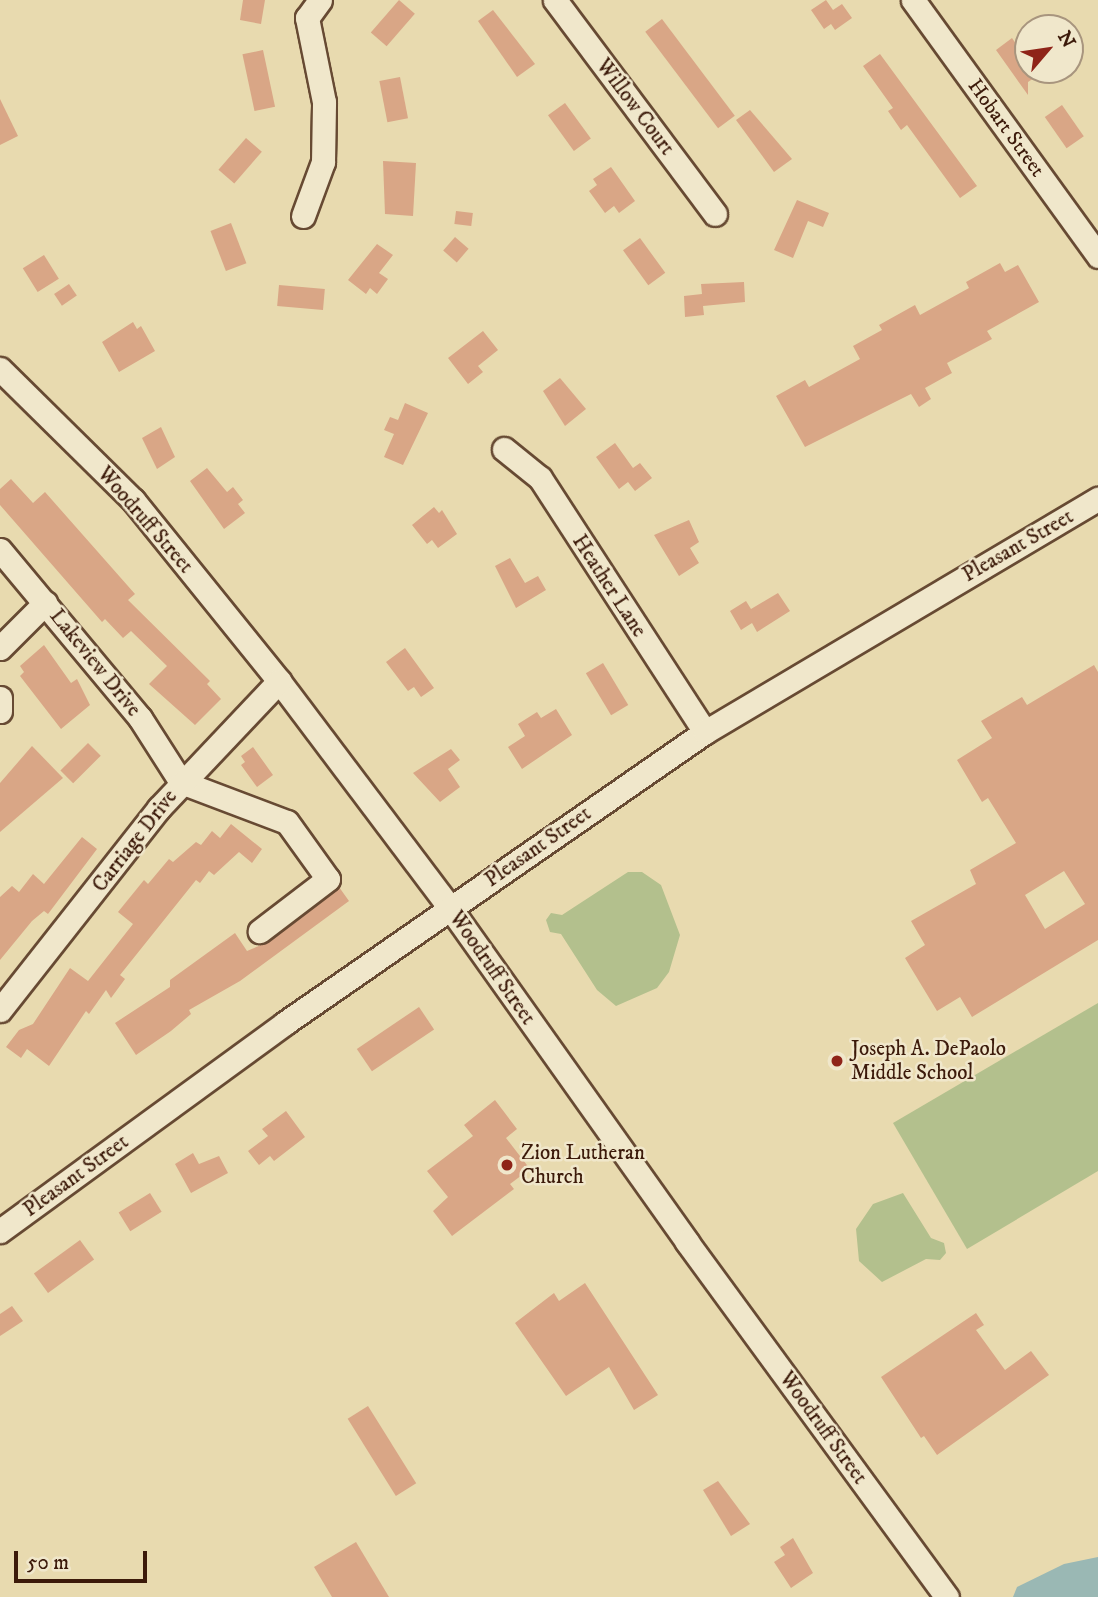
<!DOCTYPE html>
<style>
body{margin:0}
#map{position:relative;width:1098px;height:1597px;overflow:hidden;background:#e8daaf;font-family:"IM FELL DW Pica",serif}
div>[style]{position:absolute}
.green>*{inset:0;background:#b3c08d}
.water>*{inset:0;background:#9ab8b4}
.building>*{inset:0;background:#d9a686;transform-origin:0 0}
.roads{filter:drop-shadow(2px 0 #674a33) drop-shadow(-2px 0 #674a33) drop-shadow(0 2px #674a33) drop-shadow(0 -2px #674a33)}
.minor>*{height:23px;margin:-11.5px;padding:0 11.5px;transform-origin:11.5px;border-radius:11.5px;background:#f0e7cb}
.dots>*{width:19px;height:19px;translate:-50% -50%;box-sizing:border-box;border:4px solid #f0e7cb;border-radius:50%}
span{translate:-50% -50%;white-space:nowrap;text-align:center;line-height:1.15;-webkit-text-stroke:5px #f0e7cb;paint-order:stroke}
.street-label{font-size:21px;color:#3c1a0a}
.poi-label{font-size:21px;color:#3c1a0a}
.left{translate:0 -50%;text-align:left}
.north{position:absolute;left:1014px;top:14px;width:70px;height:70px;box-sizing:border-box;background:#f0e7cb;border:2px solid #a8957e;border-radius:50%;rotate:61deg;font-size:19px;font-weight:700;line-height:28px;text-align:center;color:#3c1a0a}
.north::after{content:'';display:block;margin:auto;width:24px;height:32px;background:#8f2418;clip-path:polygon(50% 0,100% 100%,50% 72%,0 100%)}
.scale{position:absolute;left:14px;top:1551px;width:133px;height:32px;box-sizing:border-box;border:4px solid #3c1a0a;border-top:0;padding-left:9px;font-size:21px;line-height:24px;white-space:nowrap;color:#3c1a0a;-webkit-text-stroke:5px #f0e7cb;paint-order:stroke}
</style>
<div id="map">
<div class="green">
<i style="clip-path:polygon(628px 872px,642px 872px,661px 885px,680px 935px,669px 972px,657px 988px,616px 1006px,597px 990px,561px 934px,550px 932px,546px 920px,551px 913px,562px 915px)"></i>
<i style="clip-path:polygon(1098px 1003px,1098px 1171px,967px 1249px,893px 1123px)"></i>
<i style="clip-path:polygon(903px 1193px,931px 1238px,944px 1243px,946px 1253px,940px 1260px,926px 1259px,882px 1282px,859px 1261px,856px 1229px,873px 1204px)"></i>
</div>
<div class="water">
<i style="clip-path:polygon(1098px 1557px,1098px 1597px,1013px 1597px,1017px 1587px,1064px 1564px)"></i>
</div>
<div class="building">
<i style="clip-path:polygon(243px 0,265px 0,261px 24px,240px 20px)"></i>
<i style="left:399px;top:0;width:21px;height:43px;rotate:41deg"></i>
<i style="clip-path:polygon(826px 0,833px 10px,842px 4px,852px 18px,835px 30px,831px 24px,824px 29px,811px 10px)"></i>
<i style="clip-path:polygon(493px 10px,535px 64px,517px 77px,478px 21px)"></i>
<i style="left:662px;top:19px;width:121px;height:21px;rotate:53deg"></i>
<i style="clip-path:polygon(1012px 38px,1028px 61px,1028px 70px,1046px 70px,1028px 82px,1028px 95px,996px 50px)"></i>
<i style="left:263px;top:50px;width:58px;height:21px;rotate:78deg"></i>
<i style="clip-path:polygon(880px 54px,977px 186px,960px 198px,907px 125px,901px 130px,888px 111px,893px 108px,863px 66px)"></i>
<i style="left:400px;top:77px;width:42px;height:21px;rotate:79deg"></i>
<i style="clip-path:polygon(0 99px,18px 136px,0 145px)"></i>
<i style="left:565px;top:103px;width:44px;height:21px;rotate:54deg"></i>
<i style="left:1062px;top:105px;width:38px;height:21px;rotate:55deg"></i>
<i style="clip-path:polygon(750px 110px,792px 159px,774px 172px,736px 120px)"></i>
<i style="left:246px;top:138px;width:21px;height:42px;rotate:41deg"></i>
<i style="clip-path:polygon(383px 161px,416px 163px,413px 216px,385px 214px)"></i>
<i style="clip-path:polygon(611px 167px,635px 201px,619px 213px,614px 206px,605px 213px,589px 191px,597px 185px,593px 179px)"></i>
<i style="clip-path:polygon(797px 200px,829px 213px,823px 227px,808px 221px,793px 258px,774px 250px)"></i>
<i style="left:456px;top:211px;width:17px;height:13px;rotate:7deg"></i>
<i style="left:231px;top:223px;width:43px;height:22px;rotate:69deg"></i>
<i style="left:455px;top:237px;width:18px;height:18px;rotate:41deg"></i>
<i style="left:640px;top:238px;width:43px;height:21px;rotate:54deg"></i>
<i style="clip-path:polygon(377px 244px,393px 255px,379px 273px,388px 279px,377px 294px,370px 288px,366px 294px,348px 280px)"></i>
<i style="left:44px;top:255px;width:28px;height:25px;rotate:58deg"></i>
<i style="clip-path:polygon(1000px 263px,1005px 272px,1018px 265px,1039px 302px,987px 331px,992px 339px,947px 363px,952px 373px,925px 388px,931px 399px,919px 407px,911px 394px,805px 447px,776px 396px,805px 380px,809px 387px,860px 359px,853px 346px,882px 330px,879px 325px,915px 305px,920px 315px,969px 288px,966px 282px)"></i>
<i style="clip-path:polygon(744px 282px,745px 302px,703px 306px,704px 315px,685px 317px,684px 296px,702px 294px,701px 284px)"></i>
<i style="left:69px;top:284px;width:14px;height:18px;rotate:56deg"></i>
<i style="left:279px;top:285px;width:46px;height:21px;rotate:5deg"></i>
<i style="clip-path:polygon(133px 322px,137px 329px,141px 326px,155px 351px,119px 372px,102px 342px)"></i>
<i style="clip-path:polygon(483px 331px,498px 350px,478px 366px,483px 372px,468px 384px,448px 358px)"></i>
<i style="clip-path:polygon(560px 378px,586px 409px,565px 426px,543px 391px)"></i>
<i style="clip-path:polygon(405px 403px,428px 413px,403px 465px,384px 457px,394px 434px,384px 430px,390px 417px,398px 420px)"></i>
<i style="clip-path:polygon(161px 427px,175px 457px,157px 469px,142px 438px)"></i>
<i style="clip-path:polygon(615px 443px,633px 468px,640px 463px,652px 478px,635px 491px,628px 482px,619px 489px,596px 457px)"></i>
<i style="clip-path:polygon(207px 468px,227px 492px,233px 487px,243px 500px,238px 504px,245px 513px,224px 529px,190px 481px)"></i>
<i style="clip-path:polygon(11px 479px,33px 503px,45px 492px,135px 594px,128px 600px,210px 681px,207px 684px,221px 699px,195px 725px,149px 684px,167px 666px,131px 631px,123px 638px,105px 619px,102px 622px,0 505px,0 489px)"></i>
<i style="clip-path:polygon(434px 507px,439px 513px,442px 510px,457px 534px,438px 548px,432px 540px,427px 544px,412px 525px)"></i>
<i style="clip-path:polygon(689px 520px,699px 542px,690px 548px,699px 563px,679px 576px,654px 535px)"></i>
<i style="clip-path:polygon(510px 558px,525px 583px,538px 576px,546px 590px,516px 608px,495px 566px)"></i>
<i style="clip-path:polygon(778px 593px,790px 611px,757px 632px,752px 623px,741px 630px,730px 611px,746px 601px,751px 609px)"></i>
<i style="clip-path:polygon(44px 645px,71px 683px,77px 679px,90px 705px,61px 729px,20px 676px,24px 672px,20px 666px)"></i>
<i style="clip-path:polygon(405px 648px,434px 688px,421px 697px,414px 687px,408px 691px,386px 662px)"></i>
<i style="left:603px;top:663px;width:49px;height:20px;rotate:59deg"></i>
<i style="clip-path:polygon(evenodd,1094px 665px,1098px 672px,1098px 940px,972px 1017px,960px 997px,937px 1011px,905px 958px,925px 945px,911px 921px,976px 884px,970px 870px,1016px 843px,988px 798px,982px 802px,957px 760px,992px 738px,981px 721px,1022px 697px,1027px 705px,1094px 665px,1064px 871px,1085px 904px,1045px 929px,1025px 895px,1064px 871px)"></i>
<i style="clip-path:polygon(556px 709px,572px 735px,522px 769px,508px 747px,525px 736px,518px 724px,537px 712px,541px 718px)"></i>
<i style="left:88px;top:743px;width:18px;height:39px;rotate:45deg"></i>
<i style="clip-path:polygon(32px 746px,63px 778px,0 832px,0 783px)"></i>
<i style="clip-path:polygon(253px 747px,273px 775px,257px 787px,241px 765px,245px 762px,241px 756px)"></i>
<i style="clip-path:polygon(451px 749px,460px 760px,448px 769px,460px 787px,440px 802px,413px 773px)"></i>
<i style="clip-path:polygon(231px 824px,262px 849px,252px 863px,239px 852px,214px 875px,209px 871px,200px 883px,196px 880px,120px 975px,125px 979px,111px 998px,106px 990px,89px 1014px,86px 1011px,49px 1066px,27px 1049px,21px 1058px,6px 1047px,19px 1030px,33px 1024px,70px 968px,88px 981px,133px 924px,118px 912px,144px 880px,148px 884px,169px 859px,173px 862px,196px 842px,201px 845px,212px 831px,220px 838px)"></i>
<i style="clip-path:polygon(82px 837px,97px 849px,48px 914px,44px 911px,32px 921px,0 960px,0 897px,12px 886px,19px 892px,33px 874px,44px 884px)"></i>
<i style="clip-path:polygon(339px 887px,349px 901px,240px 981px,189px 1010px,191px 1014px,171px 1031px,136px 1055px,115px 1023px,170px 987px,170px 980px,235px 933px,247px 951px,268px 942px)"></i>
<i style="left:419px;top:1007px;width:27px;height:75px;rotate:56deg"></i>
<i style="clip-path:polygon(495px 1100px,517px 1129px,506px 1138px,530px 1169px,510px 1184px,514px 1189px,452px 1236px,433px 1211px,448px 1197px,427px 1171px,473px 1136px,464px 1125px)"></i>
<i style="clip-path:polygon(286px 1111px,305px 1137px,274px 1161px,270px 1156px,259px 1165px,248px 1151px,268px 1136px,262px 1129px)"></i>
<i style="clip-path:polygon(193px 1153px,199px 1164px,219px 1156px,228px 1173px,191px 1193px,175px 1164px)"></i>
<i style="left:150px;top:1193px;width:22px;height:37px;rotate:58deg"></i>
<i style="left:80px;top:1240px;width:24px;height:57px;rotate:54deg"></i>
<i style="clip-path:polygon(585px 1283px,658px 1395px,634px 1410px,609px 1367px,566px 1396px,515px 1323px,554px 1293px,559px 1301px)"></i>
<i style="clip-path:polygon(12px 1306px,23px 1321px,0 1336px,0 1314px)"></i>
<i style="clip-path:polygon(976px 1313px,984px 1325px,976px 1330px,1005px 1370px,1031px 1351px,1049px 1375px,937px 1455px,924px 1436px,921px 1438px,881px 1377px)"></i>
<i style="left:368px;top:1406px;width:91px;height:24px;rotate:58deg"></i>
<i style="clip-path:polygon(718px 1481px,750px 1524px,731px 1536px,703px 1490px)"></i>
<i style="clip-path:polygon(793px 1538px,813px 1573px,791px 1588px,774px 1562px,785px 1555px,780px 1547px)"></i>
<i style="clip-path:polygon(356px 1542px,389px 1597px,332px 1597px,314px 1567px)"></i>
</div>
<div class="roads">
<div class="minor">
<i style="left:555px;top:0;width:267px;rotate:53.2deg"></i>
<i style="left:913px;top:0;width:316px;rotate:54.1deg"></i>
<i style="left:303px;top:216px;width:58px;rotate:-69.7deg"></i>
<i style="left:323px;top:162px;width:60px;rotate:-89deg"></i>
<i style="left:324px;top:102px;width:86px;rotate:-101.4deg"></i>
<i style="left:307px;top:18px;width:22px;rotate:-54deg"></i>
<i style="left:0;top:369px;width:187px;rotate:44.6deg"></i>
<i style="left:133px;top:500px;width:233px;rotate:51.1deg"></i>
<i style="left:279px;top:681px;width:284px;rotate:53deg"></i>
<i style="left:450px;top:908px;width:410px;rotate:54.6deg"></i>
<i style="left:687px;top:1242px;width:440px;rotate:53.8deg"></i>
<i style="left:504px;top:449px;width:46px;rotate:38.9deg"></i>
<i style="left:540px;top:478px;width:303px;rotate:57deg"></i>
<i style="left:0;top:550px;width:219px;rotate:50.2deg"></i>
<i style="left:140px;top:718px;width:76px;rotate:57.4deg"></i>
<i style="left:181px;top:782px;width:113px;rotate:20.7deg"></i>
<i style="left:287px;top:822px;width:70px;rotate:54.3deg"></i>
<i style="left:328px;top:879px;width:86px;rotate:142.6deg"></i>
<i style="left:0;top:648px;width:64px;rotate:-45deg"></i>
<i style="left:0;top:698px;width:13px;rotate:90deg"></i>
<i style="left:0;top:1010px;width:257px;rotate:-51.8deg"></i>
<i style="left:159px;top:808px;width:175px;rotate:-46.6deg"></i>
<i style="left:0;top:1231px;width:353px;rotate:-36.1deg"></i>
<i style="left:285px;top:1023px;width:511px;rotate:-34.72deg"></i>
<i style="left:705px;top:732px;width:457px;rotate:-30.7deg"></i>
</div>
</div>
<div class="dots">
<i style="left:837px;top:1061px;background:#8f2418"></i>
<i style="left:507px;top:1165px;background:#8f2418"></i>
</div>
<div class="street-label">
<span style="left:635px;top:107px;rotate:53deg">Willow Court</span>
<span style="left:1006px;top:128px;rotate:54deg">Hobart Street</span>
<span style="left:145px;top:520px;rotate:49deg">Woodruff Street</span>
<span style="left:1018px;top:546px;rotate:-30deg">Pleasant Street</span>
<span style="left:609px;top:586px;rotate:57deg">Heather Lane</span>
<span style="left:95px;top:663px;rotate:51deg">Lakeview Drive</span>
<span style="left:135px;top:841px;rotate:-52deg">Carriage Drive</span>
<span style="left:538px;top:847px;rotate:-35deg">Pleasant Street</span>
<span style="left:492px;top:968px;rotate:55deg">Woodruff Street</span>
<span style="left:76px;top:1176px;rotate:-36deg">Pleasant Street</span>
<span style="left:823px;top:1428px;rotate:54deg">Woodruff Street</span>
</div>
<div class="poi-label">
<span class="left" style="left:851px;top:1061px">Joseph A. DePaolo<br>Middle School</span>
<span class="left" style="left:521px;top:1165px">Zion Lutheran<br>Church</span>
</div>
<div class="north">N</div>
<div class="scale">50 m</div>
</div>
